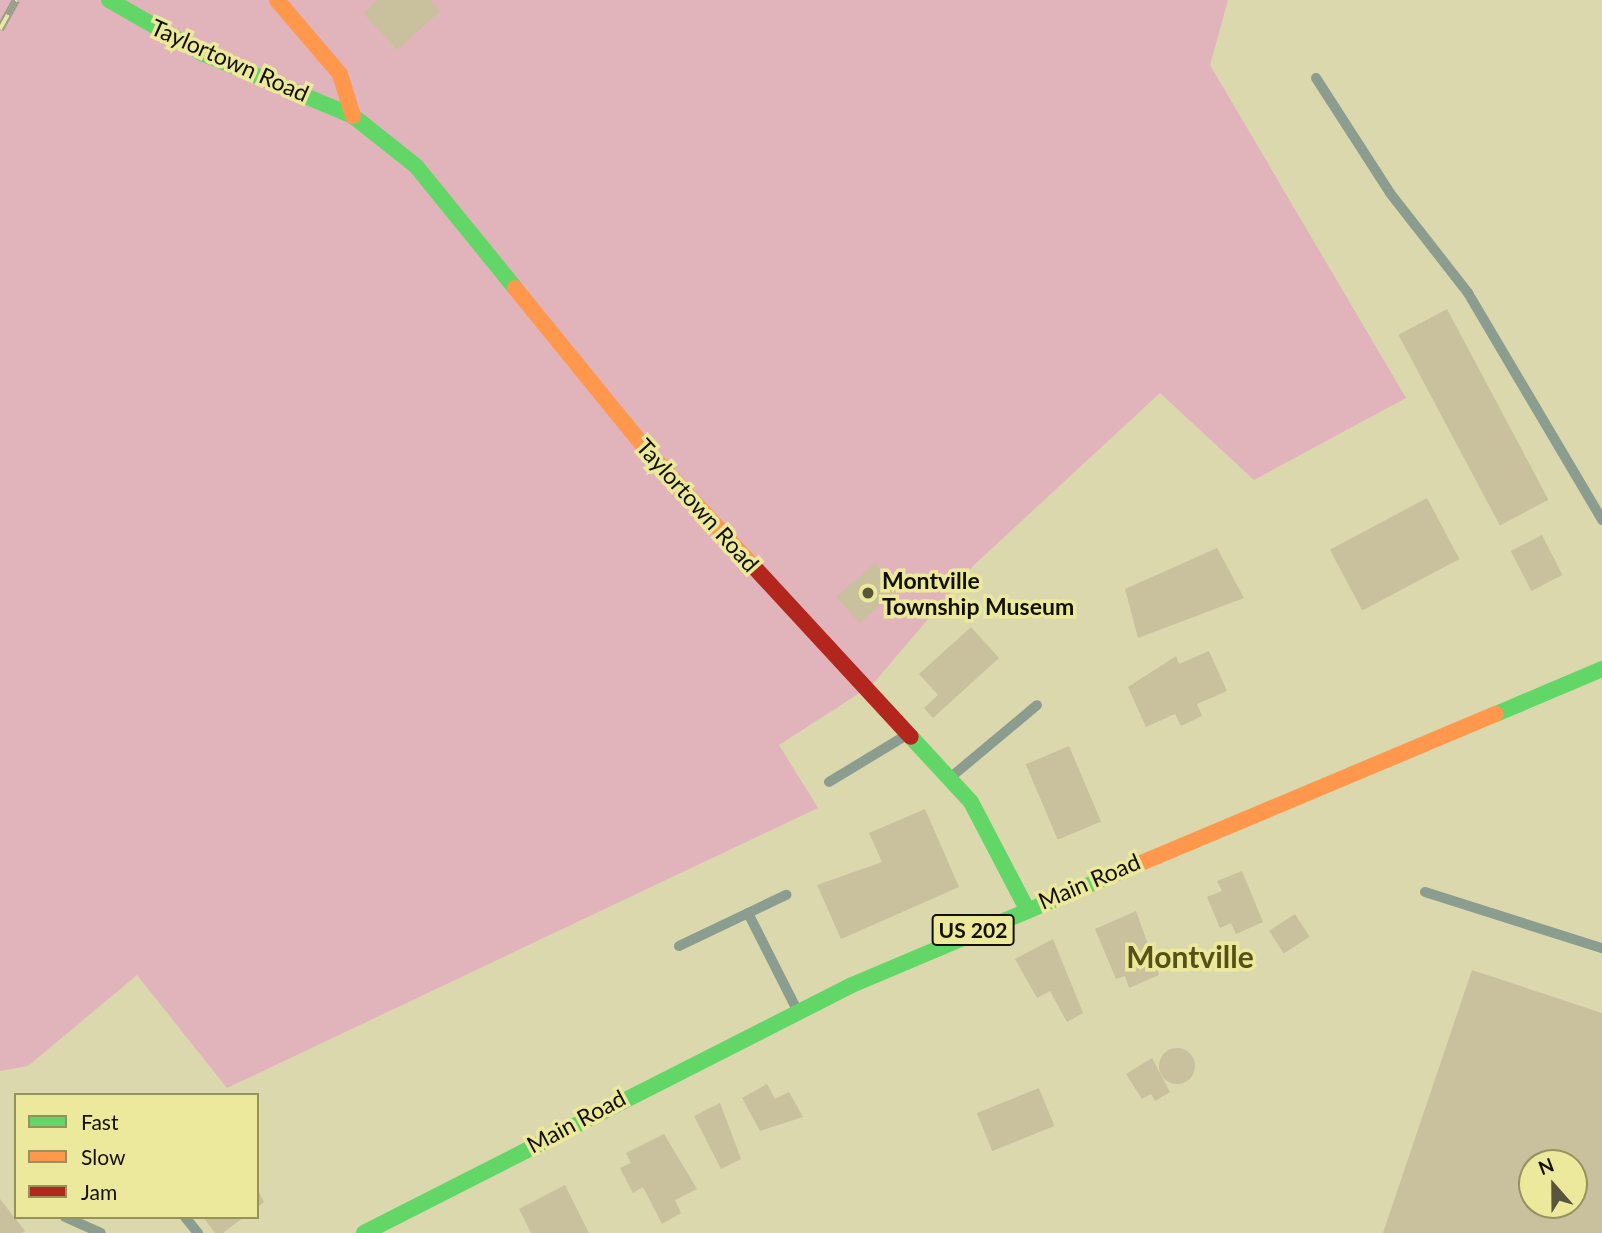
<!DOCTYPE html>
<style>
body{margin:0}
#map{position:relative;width:1602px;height:1233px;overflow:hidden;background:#dbd8ae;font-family:Lato,sans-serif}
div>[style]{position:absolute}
.forest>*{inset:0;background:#e0b4ba}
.building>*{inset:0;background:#c9c09e;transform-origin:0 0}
.round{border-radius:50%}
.lane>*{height:10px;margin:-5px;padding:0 5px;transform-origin:5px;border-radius:5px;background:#8b9d8f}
.fast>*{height:16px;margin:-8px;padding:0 8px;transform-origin:8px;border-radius:8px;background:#63d668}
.slow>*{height:16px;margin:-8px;padding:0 8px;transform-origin:8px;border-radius:8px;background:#ff974d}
.jam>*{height:16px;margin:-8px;padding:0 8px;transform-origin:8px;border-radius:8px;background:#b3261e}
.rail>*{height:8px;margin-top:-4px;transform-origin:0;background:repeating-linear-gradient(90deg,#ede99c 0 16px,#979f8a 0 32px);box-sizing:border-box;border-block:2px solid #979f8a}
.dots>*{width:19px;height:19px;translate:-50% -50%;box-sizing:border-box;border:4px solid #ede99c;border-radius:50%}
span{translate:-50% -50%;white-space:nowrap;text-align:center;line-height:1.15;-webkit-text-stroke:7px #ede99c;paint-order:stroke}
.shield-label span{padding:2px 5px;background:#ede99c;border:2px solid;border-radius:5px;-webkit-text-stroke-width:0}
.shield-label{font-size:21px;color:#121000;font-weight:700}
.street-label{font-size:23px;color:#121000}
.poi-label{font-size:23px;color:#121000;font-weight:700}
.left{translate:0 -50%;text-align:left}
.district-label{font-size:30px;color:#565217;font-weight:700}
.legend{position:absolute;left:14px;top:1093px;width:245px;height:126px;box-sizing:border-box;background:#ede99c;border:2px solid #95925e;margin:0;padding:9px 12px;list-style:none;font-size:21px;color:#121000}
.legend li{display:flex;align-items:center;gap:14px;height:35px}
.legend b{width:35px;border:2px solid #95925e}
.north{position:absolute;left:1518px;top:1149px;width:70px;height:70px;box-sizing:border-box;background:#ede99c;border:2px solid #95925e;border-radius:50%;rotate:339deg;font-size:19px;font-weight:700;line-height:28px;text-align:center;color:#121000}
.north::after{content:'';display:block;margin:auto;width:24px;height:32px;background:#58563d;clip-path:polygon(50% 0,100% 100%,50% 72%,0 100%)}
</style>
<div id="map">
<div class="forest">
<i style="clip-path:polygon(0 0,1228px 0,1210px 65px,1406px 398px,1254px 480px,1160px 393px,974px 565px,872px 685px,779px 745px,818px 808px,227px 1088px,137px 975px,28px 1066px,0 1071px)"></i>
</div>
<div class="building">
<i style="clip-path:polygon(378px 0,430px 0,440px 11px,397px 50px,363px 13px)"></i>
<i style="left:1447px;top:309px;width:216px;height:55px;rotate:62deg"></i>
<i style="left:1427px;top:498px;width:69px;height:110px;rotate:62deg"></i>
<i style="left:1542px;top:535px;width:45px;height:35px;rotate:63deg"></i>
<i style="clip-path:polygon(1217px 548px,1244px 598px,1138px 638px,1125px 589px)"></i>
<i style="left:875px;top:563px;width:35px;height:51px;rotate:49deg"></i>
<i style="clip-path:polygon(971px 627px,999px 658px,933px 718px,924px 708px,938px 695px,919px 674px)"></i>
<i style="clip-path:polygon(1209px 651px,1227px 691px,1197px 704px,1202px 716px,1181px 726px,1175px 714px,1146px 727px,1128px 687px,1176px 656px,1179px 664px)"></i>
<i style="left:1069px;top:746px;width:82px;height:47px;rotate:67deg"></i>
<i style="clip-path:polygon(925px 809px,959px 887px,841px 939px,817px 885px,882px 862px,869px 833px)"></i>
<i style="clip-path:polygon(1242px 871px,1263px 922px,1236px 934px,1231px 923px,1220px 928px,1207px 897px,1222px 891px,1217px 881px)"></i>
<i style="clip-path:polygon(1136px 911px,1159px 975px,1129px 988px,1125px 976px,1116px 979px,1095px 929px)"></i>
<i style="left:1295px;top:914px;width:27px;height:31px;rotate:57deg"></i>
<i style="clip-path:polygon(1053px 939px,1083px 1013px,1067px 1022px,1050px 991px,1037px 998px,1015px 959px)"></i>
<i style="clip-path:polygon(evenodd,1472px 970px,1602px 1013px,1602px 1233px,1383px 1233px,1472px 970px,1532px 1163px,1574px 1163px,1574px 1205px,1532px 1205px,1532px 1163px)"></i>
<i class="round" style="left:1159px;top:1048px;width:36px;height:36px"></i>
<i style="clip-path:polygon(1152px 1058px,1170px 1092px,1155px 1101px,1151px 1094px,1142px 1099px,1126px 1074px)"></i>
<i style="clip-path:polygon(767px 1084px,775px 1099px,789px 1092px,803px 1117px,760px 1131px,742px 1098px)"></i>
<i style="left:1039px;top:1088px;width:41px;height:67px;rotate:68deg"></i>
<i style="clip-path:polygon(720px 1103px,741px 1159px,721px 1169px,694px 1116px)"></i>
<i style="clip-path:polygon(664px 1134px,697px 1189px,675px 1200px,681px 1213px,662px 1224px,643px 1187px,633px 1193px,620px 1168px,631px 1163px,626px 1153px)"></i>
<i style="clip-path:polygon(565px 1185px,589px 1233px,531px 1233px,519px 1209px)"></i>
<i style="clip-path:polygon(257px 1188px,264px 1202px,257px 1208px)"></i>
<i style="clip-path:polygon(0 1199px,25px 1231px,22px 1233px,0 1233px)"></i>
<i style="clip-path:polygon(203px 1217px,244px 1217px,223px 1233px,215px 1233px)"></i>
</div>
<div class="lane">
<i style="left:1316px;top:78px;width:137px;rotate:57.2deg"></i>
<i style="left:1390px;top:193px;width:127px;rotate:52deg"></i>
<i style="left:1468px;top:293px;width:264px;rotate:59.4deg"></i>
<i style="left:951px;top:777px;width:112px;rotate:-39.9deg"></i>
<i style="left:829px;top:782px;width:89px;rotate:-31.2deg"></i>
<i style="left:1425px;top:892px;width:186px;rotate:17.6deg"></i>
<i style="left:748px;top:913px;width:106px;rotate:63.2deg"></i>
<i style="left:679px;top:946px;width:119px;rotate:-25.5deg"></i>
<i style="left:65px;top:1217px;width:39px;rotate:24deg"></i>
<i style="left:185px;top:1217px;width:21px;rotate:51deg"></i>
</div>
<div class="fast">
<i style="left:109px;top:0;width:107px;rotate:29.7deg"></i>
<i style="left:202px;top:53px;width:164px;rotate:22.6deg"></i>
<i style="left:353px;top:116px;width:80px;rotate:38.4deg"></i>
<i style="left:416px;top:166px;width:157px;rotate:50.9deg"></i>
<i style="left:1496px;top:714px;width:115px;rotate:-23deg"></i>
<i style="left:911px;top:737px;width:88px;rotate:47.3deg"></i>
<i style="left:971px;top:802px;width:119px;rotate:62.4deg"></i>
<i style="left:364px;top:1233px;width:547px;rotate:-26.94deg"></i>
<i style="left:852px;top:985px;width:285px;rotate:-22.9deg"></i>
</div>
<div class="slow">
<i style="left:277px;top:0;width:97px;rotate:49.6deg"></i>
<i style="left:340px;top:74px;width:44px;rotate:72.8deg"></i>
<i style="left:515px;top:288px;width:214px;rotate:50.9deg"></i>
<i style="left:650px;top:454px;width:154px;rotate:47.4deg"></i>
<i style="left:1115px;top:874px;width:413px;rotate:-22.8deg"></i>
</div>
<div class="jam">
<i style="left:754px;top:567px;width:231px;rotate:47.3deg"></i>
</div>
<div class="rail">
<i style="left:0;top:29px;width:33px;rotate:-61deg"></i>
</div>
<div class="dots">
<i style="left:868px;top:593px;background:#58563d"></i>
</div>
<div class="shield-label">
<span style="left:973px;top:930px">US 202</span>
</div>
<div class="street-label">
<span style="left:230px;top:60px;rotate:24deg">Taylortown Road</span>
<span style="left:698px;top:505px;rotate:48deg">Taylortown Road</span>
<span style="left:1089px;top:881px;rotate:-23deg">Main Road</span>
<span style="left:576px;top:1121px;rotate:-28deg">Main Road</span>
</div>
<div class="poi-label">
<span class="left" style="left:882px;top:593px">Montville<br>Township Museum</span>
</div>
<div class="district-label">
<span style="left:1190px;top:956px">Montville</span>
</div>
<ul class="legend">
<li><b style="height:9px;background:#63d668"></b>Fast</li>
<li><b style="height:9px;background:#ff974d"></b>Slow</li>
<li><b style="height:9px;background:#b3261e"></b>Jam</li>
</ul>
<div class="north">N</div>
</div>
